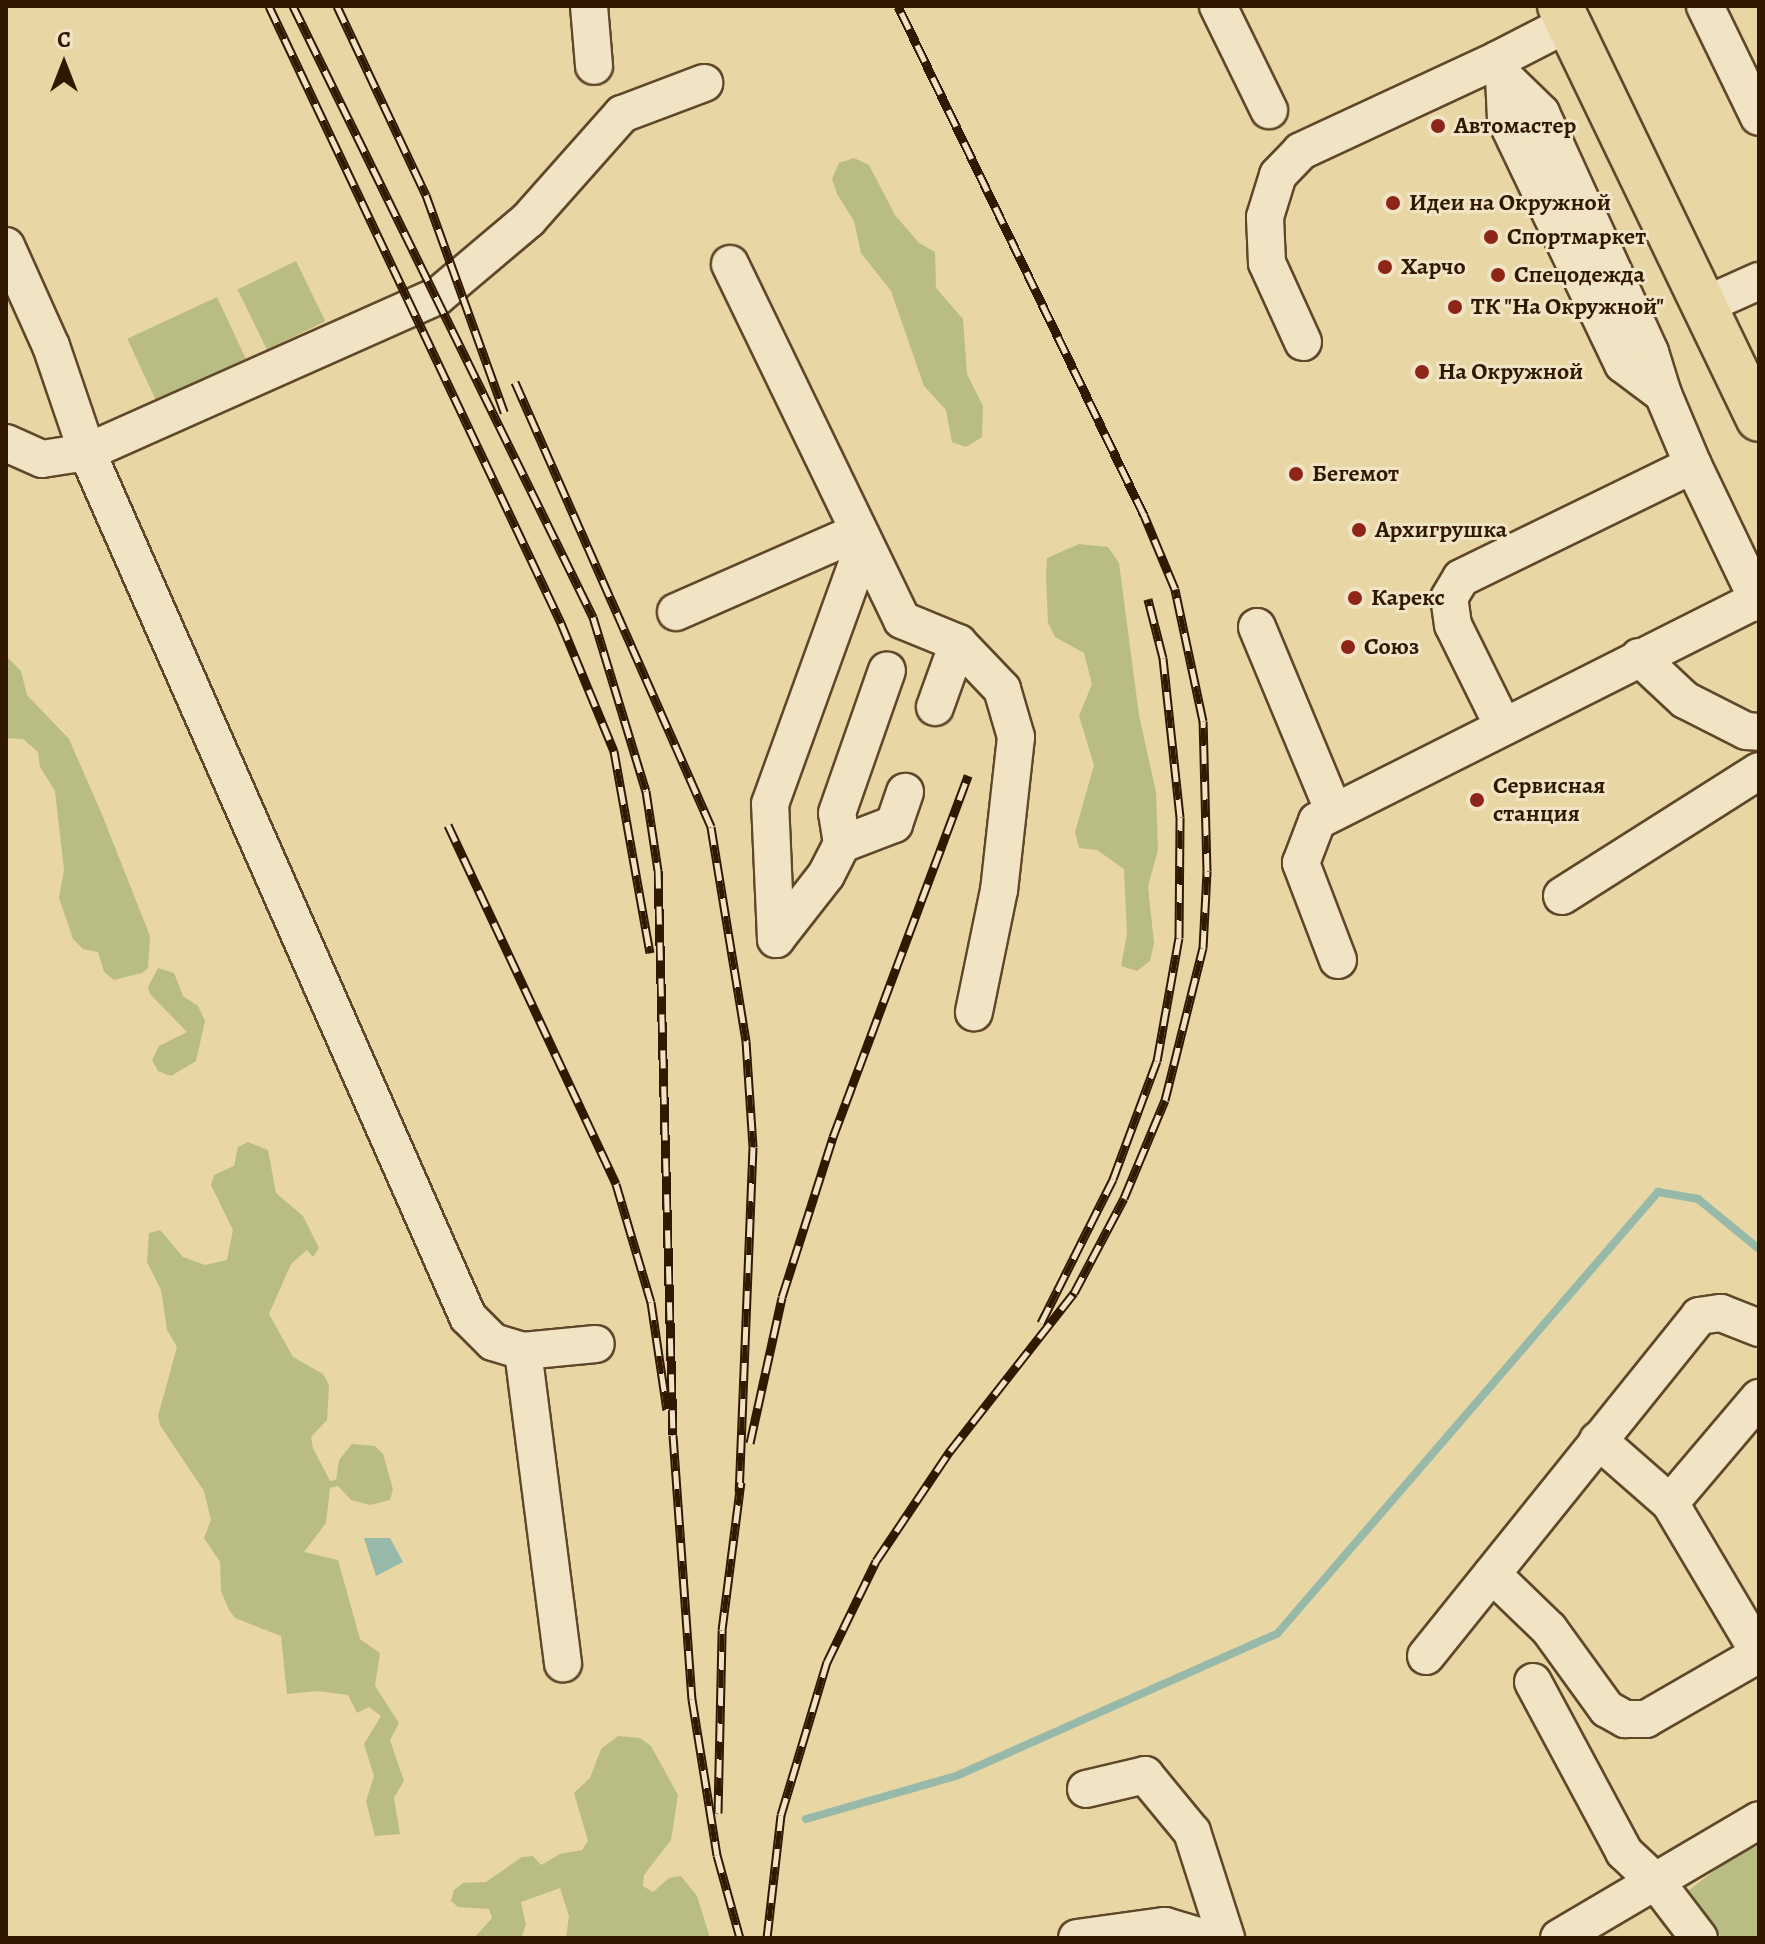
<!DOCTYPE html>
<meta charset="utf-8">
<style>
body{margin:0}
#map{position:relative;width:1765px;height:1944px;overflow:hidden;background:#e8d6a4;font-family:Alegreya,serif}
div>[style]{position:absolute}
.green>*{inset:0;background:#b9bd84;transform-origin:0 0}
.water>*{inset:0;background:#97b9a9}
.stream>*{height:8px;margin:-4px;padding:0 4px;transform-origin:4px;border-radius:4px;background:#97b9a9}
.roads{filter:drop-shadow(2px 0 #5f4829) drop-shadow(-2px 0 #5f4829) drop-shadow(0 2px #5f4829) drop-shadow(0 -2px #5f4829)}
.minor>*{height:36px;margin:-18px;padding:0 18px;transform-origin:18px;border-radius:18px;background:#f0e4c4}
.major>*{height:44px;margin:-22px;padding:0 22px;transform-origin:22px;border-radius:22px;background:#e8d6a4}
.rail>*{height:9px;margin-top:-4.5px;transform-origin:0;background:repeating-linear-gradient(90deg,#f0e4c4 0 18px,#311900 0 36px);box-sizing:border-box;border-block:2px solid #311900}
.dots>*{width:22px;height:22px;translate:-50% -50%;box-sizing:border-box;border:4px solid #f0e4c4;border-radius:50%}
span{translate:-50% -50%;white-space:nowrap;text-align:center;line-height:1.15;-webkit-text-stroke:6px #f0e4c4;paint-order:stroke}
.poi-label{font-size:24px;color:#311900;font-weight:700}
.left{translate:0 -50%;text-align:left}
.frame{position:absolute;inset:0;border:8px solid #311900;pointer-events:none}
.north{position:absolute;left:24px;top:24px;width:80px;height:80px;-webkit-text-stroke:6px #f0e4c4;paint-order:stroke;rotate:0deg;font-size:22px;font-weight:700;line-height:32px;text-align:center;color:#311900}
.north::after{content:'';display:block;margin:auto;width:28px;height:36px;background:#311900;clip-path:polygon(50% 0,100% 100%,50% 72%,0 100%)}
</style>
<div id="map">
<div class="green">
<i style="clip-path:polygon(854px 158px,869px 165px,895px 215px,919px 243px,935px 252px,936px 288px,963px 319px,967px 374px,983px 406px,982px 437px,966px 447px,952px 442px,946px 410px,924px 386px,891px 291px,861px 253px,854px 221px,837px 194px,832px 179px,839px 163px)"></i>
<i style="left:296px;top:261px;width:67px;height:65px;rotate:64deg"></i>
<i style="left:217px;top:297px;width:68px;height:99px;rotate:65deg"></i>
<i style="clip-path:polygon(1079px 544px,1108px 547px,1119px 563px,1139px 715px,1156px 792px,1158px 850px,1148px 886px,1154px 943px,1150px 961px,1137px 971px,1121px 966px,1127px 934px,1124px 869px,1097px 850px,1079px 848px,1075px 832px,1094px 765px,1079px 716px,1092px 684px,1084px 653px,1055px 637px,1048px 623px,1046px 575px,1047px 558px)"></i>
<i style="clip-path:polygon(6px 656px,21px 671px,27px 695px,69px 739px,103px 817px,150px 936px,148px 968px,142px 973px,114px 980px,104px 972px,98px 952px,83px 949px,73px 939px,59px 898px,64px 870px,55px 791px,40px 767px,38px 752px,23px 739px,6px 738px)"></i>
<i style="clip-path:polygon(158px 968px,174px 973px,183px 996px,198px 1006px,205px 1021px,196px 1061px,171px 1076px,158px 1071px,152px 1060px,159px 1046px,187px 1032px,150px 994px,148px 987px)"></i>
<i style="clip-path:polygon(248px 1142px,268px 1150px,276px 1193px,303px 1216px,319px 1248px,313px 1257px,307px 1250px,291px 1264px,269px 1314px,293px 1357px,323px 1374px,329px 1385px,327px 1420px,311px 1437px,313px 1448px,330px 1481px,336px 1480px,339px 1460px,352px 1444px,375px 1446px,383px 1454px,393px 1489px,390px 1500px,370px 1505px,351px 1500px,338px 1486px,330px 1488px,326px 1523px,304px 1552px,338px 1560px,360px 1639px,380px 1653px,375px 1686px,399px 1723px,390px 1740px,404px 1781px,394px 1798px,400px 1834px,375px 1836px,366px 1801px,374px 1776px,364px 1744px,381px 1716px,369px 1707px,357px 1713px,348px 1695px,318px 1691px,287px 1694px,281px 1636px,235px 1618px,229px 1610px,221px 1591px,220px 1562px,204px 1538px,211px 1520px,204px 1491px,160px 1425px,158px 1416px,177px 1347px,167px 1330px,161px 1290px,147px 1262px,149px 1233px,160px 1230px,183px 1257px,205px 1265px,227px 1260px,233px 1230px,211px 1185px,214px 1175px,234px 1166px,238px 1147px)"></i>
<i style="clip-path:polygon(618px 1736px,640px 1738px,651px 1746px,678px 1795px,671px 1840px,644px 1875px,643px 1886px,653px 1892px,669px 1878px,681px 1876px,697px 1896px,710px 1938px,566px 1938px,569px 1916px,560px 1888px,521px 1902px,526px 1925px,521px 1938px,474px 1938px,492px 1918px,489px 1909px,458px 1907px,451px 1901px,454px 1890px,463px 1883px,486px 1882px,522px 1857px,533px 1856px,541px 1865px,560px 1854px,582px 1850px,588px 1841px,574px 1793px,590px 1778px,601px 1749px)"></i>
<i style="clip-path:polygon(1759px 1846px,1759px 1938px,1722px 1938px,1688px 1891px,1737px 1853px)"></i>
</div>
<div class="water">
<i style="clip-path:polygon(364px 1538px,390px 1538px,403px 1562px,376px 1576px)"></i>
</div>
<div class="stream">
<i style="left:806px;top:1819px;width:156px;rotate:-16deg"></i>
<i style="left:956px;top:1776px;width:351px;rotate:-23.9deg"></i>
<i style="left:1277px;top:1634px;width:584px;rotate:-49.24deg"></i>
<i style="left:1658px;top:1192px;width:41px;rotate:9.9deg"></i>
<i style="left:1698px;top:1199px;width:79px;rotate:39.3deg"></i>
</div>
<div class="roads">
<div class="minor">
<i style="left:589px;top:6px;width:60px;rotate:85.2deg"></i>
<i style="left:1218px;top:6px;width:116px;rotate:63.9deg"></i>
<i style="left:1705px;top:6px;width:123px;rotate:64.1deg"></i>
<i style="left:1569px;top:23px;width:81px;rotate:152.8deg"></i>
<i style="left:1497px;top:60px;width:18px;rotate:68deg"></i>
<i style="left:1504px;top:77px;width:43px;rotate:87.3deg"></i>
<i style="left:1506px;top:120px;width:271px;rotate:64.4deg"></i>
<i style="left:1623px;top:364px;width:50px;rotate:36.9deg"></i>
<i style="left:1663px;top:394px;width:77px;rotate:67.1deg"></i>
<i style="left:1504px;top:77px;width:52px;rotate:44.2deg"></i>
<i style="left:1541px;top:113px;width:263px;rotate:65.5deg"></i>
<i style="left:1650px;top:352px;width:44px;rotate:72.8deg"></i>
<i style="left:6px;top:246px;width:110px;rotate:65.8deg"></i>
<i style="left:51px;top:346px;width:112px;rotate:71.2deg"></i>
<i style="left:87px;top:452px;width:945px;rotate:66.23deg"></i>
<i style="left:468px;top:1317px;width:35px;rotate:45deg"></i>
<i style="left:493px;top:1342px;width:31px;rotate:17deg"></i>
<i style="left:523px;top:1351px;width:73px;rotate:-5.5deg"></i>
<i style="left:730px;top:264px;width:395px;rotate:64.2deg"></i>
<i style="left:902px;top:620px;width:61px;rotate:22.3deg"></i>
<i style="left:958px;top:643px;width:64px;rotate:46.3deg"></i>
<i style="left:1002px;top:689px;width:50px;rotate:73.7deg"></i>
<i style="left:1016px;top:737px;width:154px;rotate:96.3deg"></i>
<i style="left:999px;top:890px;width:125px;rotate:101.6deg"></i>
<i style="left:1703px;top:306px;width:61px;rotate:-24.1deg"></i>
<i style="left:1303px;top:342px;width:87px;rotate:-114.5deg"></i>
<i style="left:1267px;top:263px;width:46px;rotate:-92.5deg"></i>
<i style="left:1265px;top:217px;width:44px;rotate:-72.8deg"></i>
<i style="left:1278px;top:175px;width:33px;rotate:-46deg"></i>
<i style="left:1301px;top:151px;width:216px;rotate:-24.9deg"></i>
<i style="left:6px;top:443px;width:39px;rotate:24deg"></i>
<i style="left:42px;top:459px;width:46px;rotate:-8.8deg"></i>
<i style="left:87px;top:452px;width:384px;rotate:-24deg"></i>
<i style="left:438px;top:296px;width:118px;rotate:-40.2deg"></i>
<i style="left:528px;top:220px;width:142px;rotate:-48.4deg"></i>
<i style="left:622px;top:114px;width:88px;rotate:-20.7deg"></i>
<i style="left:676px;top:612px;width:199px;rotate:-23.7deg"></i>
<i style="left:1257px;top:627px;width:198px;rotate:67.4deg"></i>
<i style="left:1639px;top:657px;width:63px;rotate:43.1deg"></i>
<i style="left:1685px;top:700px;width:68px;rotate:26.9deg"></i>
<i style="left:1746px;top:731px;width:13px;rotate:4deg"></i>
<i style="left:935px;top:707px;width:68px;rotate:-70.2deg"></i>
<i style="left:1502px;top:724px;width:110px;rotate:-116.3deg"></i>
<i style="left:1453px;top:625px;width:27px;rotate:-98deg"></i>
<i style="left:1449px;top:598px;width:23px;rotate:-59deg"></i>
<i style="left:1461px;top:578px;width:258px;rotate:-26deg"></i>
<i style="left:1693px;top:465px;width:153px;rotate:64.4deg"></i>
<i style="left:842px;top:844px;width:31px;rotate:-99deg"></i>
<i style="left:837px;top:813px;width:151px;rotate:-70.7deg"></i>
<i style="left:1562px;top:896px;width:233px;rotate:-32.4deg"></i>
<i style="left:776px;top:939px;width:135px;rotate:-92.5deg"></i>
<i style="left:770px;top:804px;width:276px;rotate:-70.1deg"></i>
<i style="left:776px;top:939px;width:81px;rotate:-52deg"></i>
<i style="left:826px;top:875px;width:35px;rotate:-63deg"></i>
<i style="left:842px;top:844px;width:56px;rotate:-21deg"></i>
<i style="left:894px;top:824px;width:34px;rotate:-71deg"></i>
<i style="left:1338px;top:960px;width:104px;rotate:-110.9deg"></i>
<i style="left:1301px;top:863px;width:45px;rotate:-69.1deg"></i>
<i style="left:1317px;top:821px;width:492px;rotate:-26.7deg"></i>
<i style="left:523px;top:1351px;width:315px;rotate:82.7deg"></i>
<i style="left:1598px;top:1440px;width:96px;rotate:41.2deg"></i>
<i style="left:1670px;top:1503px;width:174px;rotate:59.3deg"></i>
<i style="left:1670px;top:1503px;width:138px;rotate:-49.7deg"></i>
<i style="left:1492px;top:1574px;width:79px;rotate:44deg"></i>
<i style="left:1549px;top:1629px;width:99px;rotate:54.1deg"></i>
<i style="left:1607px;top:1709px;width:21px;rotate:29deg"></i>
<i style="left:1625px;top:1719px;width:21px"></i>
<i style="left:1646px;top:1719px;width:130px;rotate:-29.9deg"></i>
<i style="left:1426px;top:1656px;width:436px;rotate:-51.2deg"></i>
<i style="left:1699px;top:1316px;width:22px;rotate:-8deg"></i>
<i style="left:1721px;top:1313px;width:41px;rotate:21.5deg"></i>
<i style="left:1533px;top:1682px;width:193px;rotate:61.8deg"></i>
<i style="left:1624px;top:1852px;width:45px;rotate:43.2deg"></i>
<i style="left:1657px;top:1883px;width:69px;rotate:52.6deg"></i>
<i style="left:1086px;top:1789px;width:61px;rotate:-13.3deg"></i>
<i style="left:1145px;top:1775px;width:74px;rotate:50.5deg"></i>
<i style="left:1192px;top:1832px;width:111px;rotate:72.2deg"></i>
<i style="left:1077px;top:1938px;width:89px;rotate:-7.8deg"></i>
<i style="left:1165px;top:1926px;width:42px;rotate:16.7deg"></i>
<i style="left:1559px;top:1938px;width:232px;rotate:-30.5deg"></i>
</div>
<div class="major">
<i style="left:1560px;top:6px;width:458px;rotate:64.3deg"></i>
</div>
</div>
<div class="rail">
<i style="left:269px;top:6px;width:683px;rotate:64.67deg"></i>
<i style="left:561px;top:623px;width:139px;rotate:67.5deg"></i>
<i style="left:614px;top:751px;width:205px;rotate:79.9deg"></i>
<i style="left:293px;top:6px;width:681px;rotate:63.85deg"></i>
<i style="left:593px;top:617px;width:182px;rotate:73.1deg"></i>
<i style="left:646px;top:791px;width:80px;rotate:81.4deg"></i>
<i style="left:658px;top:870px;width:565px;rotate:88.48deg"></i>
<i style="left:673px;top:1435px;width:265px;rotate:85.9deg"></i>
<i style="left:692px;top:1699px;width:158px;rotate:80.9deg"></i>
<i style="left:717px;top:1855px;width:86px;rotate:74.5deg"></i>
<i style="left:337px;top:6px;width:209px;rotate:64.8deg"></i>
<i style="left:426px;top:195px;width:231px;rotate:70.2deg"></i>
<i style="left:515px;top:382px;width:486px;rotate:66.2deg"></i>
<i style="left:711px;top:827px;width:217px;rotate:80.7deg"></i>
<i style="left:746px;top:1041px;width:106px;rotate:86.2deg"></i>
<i style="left:753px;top:1147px;width:345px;rotate:92.3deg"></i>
<i style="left:448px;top:825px;width:396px;rotate:64.9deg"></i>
<i style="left:616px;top:1184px;width:123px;rotate:73.5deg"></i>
<i style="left:651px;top:1302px;width:109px;rotate:81.6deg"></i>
<i style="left:1041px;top:1323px;width:161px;rotate:-63.4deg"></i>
<i style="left:1113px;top:1179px;width:126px;rotate:-69.6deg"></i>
<i style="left:1157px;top:1061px;width:125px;rotate:-79.9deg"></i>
<i style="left:1179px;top:938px;width:121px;rotate:-89.5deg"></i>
<i style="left:1180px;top:817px;width:160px;rotate:-96.1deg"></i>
<i style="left:1163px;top:658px;width:61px;rotate:-104.3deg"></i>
<i style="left:750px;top:1443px;width:149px;rotate:-77.6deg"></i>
<i style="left:782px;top:1297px;width:168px;rotate:-72.3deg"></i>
<i style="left:833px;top:1137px;width:386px;rotate:-69.5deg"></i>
<i style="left:718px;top:1813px;width:183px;rotate:-88.7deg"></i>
<i style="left:722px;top:1630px;width:149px;rotate:-82.7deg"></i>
<i style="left:767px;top:1938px;width:124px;rotate:-83.5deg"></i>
<i style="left:781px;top:1815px;width:160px;rotate:-73.3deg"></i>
<i style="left:827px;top:1662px;width:112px;rotate:-64.1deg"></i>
<i style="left:876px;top:1561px;width:133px;rotate:-56.1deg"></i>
<i style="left:950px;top:1451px;width:201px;rotate:-51.9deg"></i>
<i style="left:1074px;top:1293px;width:107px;rotate:-62.2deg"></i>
<i style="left:1124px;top:1198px;width:106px;rotate:-67.3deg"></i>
<i style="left:1165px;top:1100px;width:157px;rotate:-76deg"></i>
<i style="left:1203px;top:948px;width:77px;rotate:-87deg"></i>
<i style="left:1207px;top:871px;width:150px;rotate:-91.5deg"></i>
<i style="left:1203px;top:721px;width:135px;rotate:-102deg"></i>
<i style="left:1175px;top:589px;width:80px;rotate:-112.7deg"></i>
<i style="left:1144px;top:515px;width:565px;rotate:-115.79deg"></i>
</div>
<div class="dots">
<i style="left:1438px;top:126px;background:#8f2418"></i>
<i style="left:1393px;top:203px;background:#8f2418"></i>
<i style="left:1491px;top:237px;background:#8f2418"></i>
<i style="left:1385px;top:267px;background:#8f2418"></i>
<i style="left:1498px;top:275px;background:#8f2418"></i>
<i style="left:1455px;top:307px;background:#8f2418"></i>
<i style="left:1422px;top:372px;background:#8f2418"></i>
<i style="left:1296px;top:474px;background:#8f2418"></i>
<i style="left:1359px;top:530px;background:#8f2418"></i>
<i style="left:1355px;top:598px;background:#8f2418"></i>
<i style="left:1348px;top:647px;background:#8f2418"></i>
<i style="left:1477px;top:800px;background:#8f2418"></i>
</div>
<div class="poi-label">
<span class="left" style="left:1454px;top:126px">Автомастер</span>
<span class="left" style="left:1409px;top:203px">Идеи на Окружной</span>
<span class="left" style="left:1507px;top:237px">Спортмаркет</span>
<span class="left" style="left:1401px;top:267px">Харчо</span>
<span class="left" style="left:1514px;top:275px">Спецодежда</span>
<span class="left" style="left:1471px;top:307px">ТК "На Окружной"</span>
<span class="left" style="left:1438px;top:372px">На Окружной</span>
<span class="left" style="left:1312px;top:474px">Бегемот</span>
<span class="left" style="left:1375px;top:530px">Архигрушка</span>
<span class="left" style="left:1371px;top:598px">Карекс</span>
<span class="left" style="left:1364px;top:647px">Союз</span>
<span class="left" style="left:1493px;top:800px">Сервисная<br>станция</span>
</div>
<div class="frame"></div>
<div class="north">С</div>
</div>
